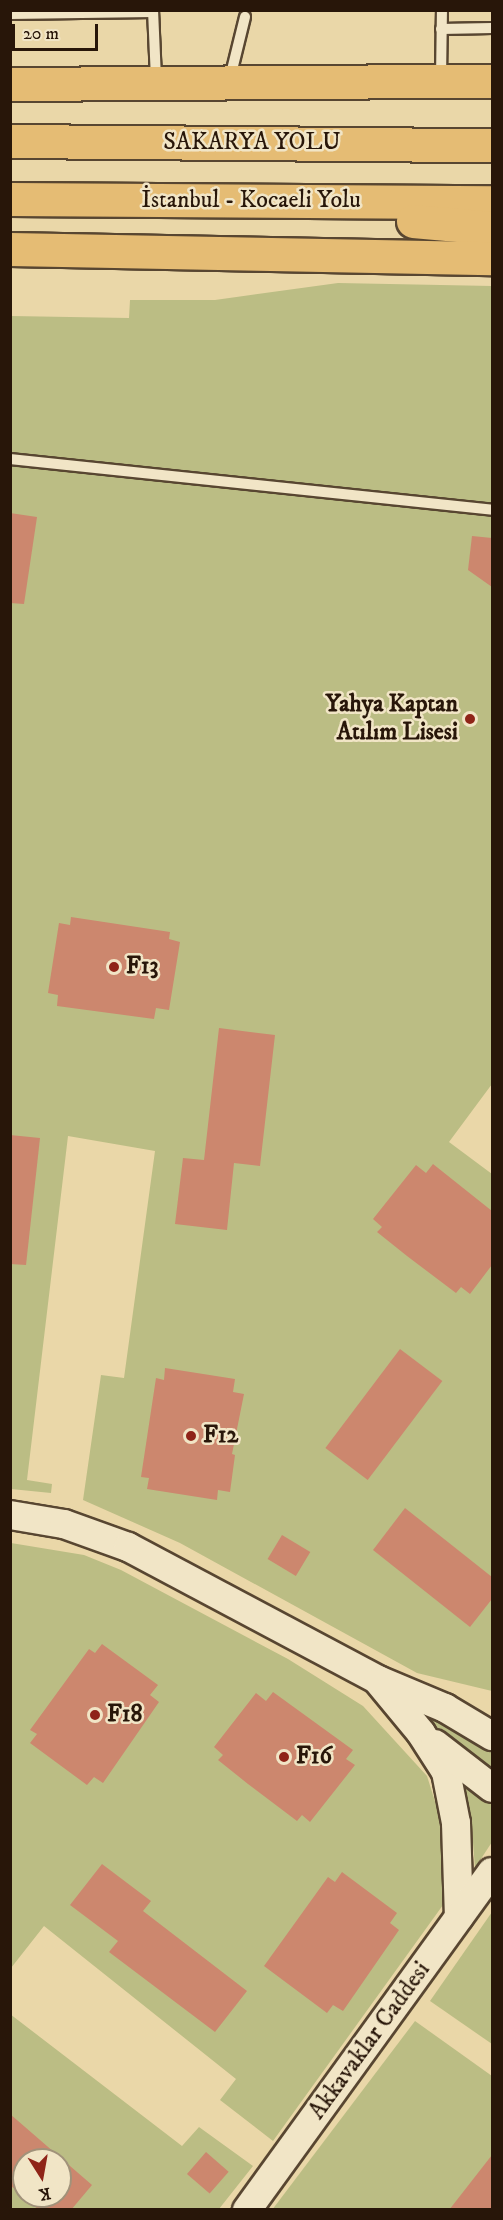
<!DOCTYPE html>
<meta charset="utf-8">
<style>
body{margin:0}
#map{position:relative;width:503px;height:2220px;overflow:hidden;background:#ead7a8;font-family:"IM FELL DW Pica",serif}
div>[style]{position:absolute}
.green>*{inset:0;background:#bbbd84}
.building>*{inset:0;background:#cc876e;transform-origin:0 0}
.roads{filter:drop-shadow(2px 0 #584631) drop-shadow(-2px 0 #584631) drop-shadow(0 2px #584631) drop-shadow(0 -2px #584631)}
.service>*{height:10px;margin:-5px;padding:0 5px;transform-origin:5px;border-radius:5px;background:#f1e5c6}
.tertiary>*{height:28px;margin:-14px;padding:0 14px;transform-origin:14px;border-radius:14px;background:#f1e5c6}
.trunk>*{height:33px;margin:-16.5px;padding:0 16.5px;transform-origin:16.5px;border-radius:16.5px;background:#e5bc74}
.dots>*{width:16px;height:16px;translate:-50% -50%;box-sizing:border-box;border:3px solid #f1e5c6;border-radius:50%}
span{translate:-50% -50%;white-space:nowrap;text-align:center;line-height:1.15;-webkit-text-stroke:5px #f1e5c6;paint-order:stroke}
.street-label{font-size:24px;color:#281609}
.poi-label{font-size:24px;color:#281609;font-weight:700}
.right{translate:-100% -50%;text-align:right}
.left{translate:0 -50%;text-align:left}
.frame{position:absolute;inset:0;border:12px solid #281609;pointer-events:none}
.north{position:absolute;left:12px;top:2148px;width:60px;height:60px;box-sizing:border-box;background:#f1e5c6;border:2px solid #a1927a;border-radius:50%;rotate:169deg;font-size:16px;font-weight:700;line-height:24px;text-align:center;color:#281609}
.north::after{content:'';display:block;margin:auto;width:21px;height:27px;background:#8f2418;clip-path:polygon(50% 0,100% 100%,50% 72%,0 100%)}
.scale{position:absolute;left:12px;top:24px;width:86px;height:27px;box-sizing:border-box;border:3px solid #281609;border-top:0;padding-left:8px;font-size:18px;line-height:21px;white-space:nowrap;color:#281609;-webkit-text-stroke:4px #f1e5c6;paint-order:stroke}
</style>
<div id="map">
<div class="green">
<i style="clip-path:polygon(338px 283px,492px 286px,492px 1084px,449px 1142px,492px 1174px,492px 1691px,417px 1673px,180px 1543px,83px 1500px,101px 1375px,124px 1378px,155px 1151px,68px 1136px,27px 1480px,52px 1484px,51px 1493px,11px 1489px,11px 316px,129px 318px,130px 300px,215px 300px)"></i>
<i style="clip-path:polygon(11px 1543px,84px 1555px,121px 1570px,288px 1659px,363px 1706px,427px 1776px,442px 1824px,443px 1905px,273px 2141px,220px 2100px,236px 2079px,44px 1926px,11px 1968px)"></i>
<i style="clip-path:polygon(422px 1712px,431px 1714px,492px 1748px,492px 1778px,446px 1741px)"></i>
<i style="clip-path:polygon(458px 1776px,492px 1803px,492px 1842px,475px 1868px,472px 1830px)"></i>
<i style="clip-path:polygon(492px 1912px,492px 2044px,430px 2001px)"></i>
<i style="clip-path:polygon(evenodd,10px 2014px,182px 2146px,199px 2127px,253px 2166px,219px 2209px,11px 2209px,10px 2014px,24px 2160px,60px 2160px,60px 2196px,24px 2196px,24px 2160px)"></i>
<i style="clip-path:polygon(415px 2021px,492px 2076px,492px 2209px,272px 2210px)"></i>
</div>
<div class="building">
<i style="clip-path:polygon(10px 513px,37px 517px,24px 604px,10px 603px)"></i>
<i style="clip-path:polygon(472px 536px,492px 538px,492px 587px,468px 570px)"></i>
<i style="clip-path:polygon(71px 917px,170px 932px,169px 939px,180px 942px,169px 1010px,156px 1008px,154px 1019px,57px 1006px,58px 995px,48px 993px,59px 923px,70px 925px)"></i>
<i style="clip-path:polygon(219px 1028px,275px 1035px,260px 1166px,234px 1163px,227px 1230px,175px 1224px,183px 1158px,204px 1160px)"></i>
<i style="clip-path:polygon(10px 1135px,40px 1138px,26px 1265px,10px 1264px)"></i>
<i style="clip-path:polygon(433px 1164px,492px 1211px,492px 1265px,470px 1294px,461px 1287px,456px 1293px,407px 1256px,377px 1232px,382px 1227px,373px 1219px,416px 1165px,426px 1173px)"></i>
<i style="left:400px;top:1349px;width:53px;height:124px;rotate:37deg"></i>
<i style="clip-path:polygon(165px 1368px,235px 1379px,233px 1392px,244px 1394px,232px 1454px,235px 1455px,230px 1492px,218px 1490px,217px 1500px,147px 1489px,149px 1478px,141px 1477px,156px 1378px,164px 1380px)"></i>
<i style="clip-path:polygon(405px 1508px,492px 1577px,492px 1599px,470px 1627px,373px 1550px)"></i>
<i style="left:282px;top:1535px;width:33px;height:28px;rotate:31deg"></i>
<i style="clip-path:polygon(102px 1644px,158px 1685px,150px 1695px,159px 1702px,103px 1783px,94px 1777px,87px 1785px,30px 1743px,37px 1734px,30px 1730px,89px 1649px,95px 1653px)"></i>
<i style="clip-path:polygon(273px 1692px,353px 1750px,346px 1759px,355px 1765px,310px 1822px,302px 1815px,297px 1821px,248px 1784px,218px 1760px,223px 1755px,214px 1747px,256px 1693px,266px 1701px)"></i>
<i style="clip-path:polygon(102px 1864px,151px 1901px,143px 1911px,247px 1991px,215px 2032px,109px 1952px,118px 1941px,70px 1905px)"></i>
<i style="clip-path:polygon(342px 1872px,397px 1913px,390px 1923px,399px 1930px,343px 2011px,333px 2005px,327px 2013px,264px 1966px,328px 1877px,335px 1882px)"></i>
<i style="clip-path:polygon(evenodd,10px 2114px,92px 2185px,71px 2210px,39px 2210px,10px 2185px,10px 2114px,24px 2160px,60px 2160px,60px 2196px,24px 2196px,24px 2160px)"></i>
<i style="left:206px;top:2152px;width:30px;height:29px;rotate:41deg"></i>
<i style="clip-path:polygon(492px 2155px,492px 2210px,449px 2210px)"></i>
</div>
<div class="roads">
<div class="service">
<i style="left:153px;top:10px;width:69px;rotate:87.5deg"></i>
<i style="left:10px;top:14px;width:143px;rotate:-0.8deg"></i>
<i style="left:441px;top:29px;width:51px;rotate:-1.1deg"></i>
<i style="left:230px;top:78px;width:63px;rotate:-76.2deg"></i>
<i style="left:441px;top:79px;width:69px;rotate:-89.2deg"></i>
<i style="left:10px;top:459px;width:485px;rotate:6deg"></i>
</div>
<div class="tertiary">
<i style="left:10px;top:1515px;width:55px;rotate:9.5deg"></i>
<i style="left:64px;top:1524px;width:68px;rotate:19.8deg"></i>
<i style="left:128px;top:1547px;width:283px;rotate:28deg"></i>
<i style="left:378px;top:1680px;width:73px;rotate:22.7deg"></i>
<i style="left:445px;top:1708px;width:55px;rotate:30.8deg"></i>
<i style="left:379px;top:1682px;width:66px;rotate:50.5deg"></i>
<i style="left:421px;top:1733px;width:46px;rotate:57.3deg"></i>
<i style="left:446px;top:1772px;width:52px;rotate:78.9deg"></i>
<i style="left:456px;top:1823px;width:94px;rotate:88.2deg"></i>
<i style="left:435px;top:1744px;width:72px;rotate:37.7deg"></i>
<i style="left:247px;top:2210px;width:417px;rotate:-54.1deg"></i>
</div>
<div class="trunk">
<i style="left:10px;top:84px;width:482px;rotate:-0.4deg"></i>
<i style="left:10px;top:141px;width:482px;rotate:0.5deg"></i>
<i style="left:10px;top:199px;width:482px;rotate:0.4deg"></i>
<i style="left:413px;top:221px;width:79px;rotate:5.1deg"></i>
<i style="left:10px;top:249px;width:482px;rotate:1.1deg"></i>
</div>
</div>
<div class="dots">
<i style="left:470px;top:719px;background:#8f2418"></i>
<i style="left:114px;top:967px;background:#8f2418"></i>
<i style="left:191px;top:1436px;background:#8f2418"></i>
<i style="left:95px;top:1715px;background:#8f2418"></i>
<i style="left:284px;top:1757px;background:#8f2418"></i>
</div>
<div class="street-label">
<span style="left:252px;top:143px">SAKARYA YOLU</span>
<span style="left:251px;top:201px">İstanbul - Kocaeli Yolu</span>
<span style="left:370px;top:2041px;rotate:-54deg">Akkavaklar Caddesi</span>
</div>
<div class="poi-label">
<span class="right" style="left:458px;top:719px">Yahya Kaptan<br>Atılım Lisesi</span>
<span class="left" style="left:126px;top:967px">F13</span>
<span class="left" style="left:203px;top:1436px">F12</span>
<span class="left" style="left:107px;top:1715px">F18</span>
<span class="left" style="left:296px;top:1757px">F16</span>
</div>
<div class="frame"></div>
<div class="north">K</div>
<div class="scale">20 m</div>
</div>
